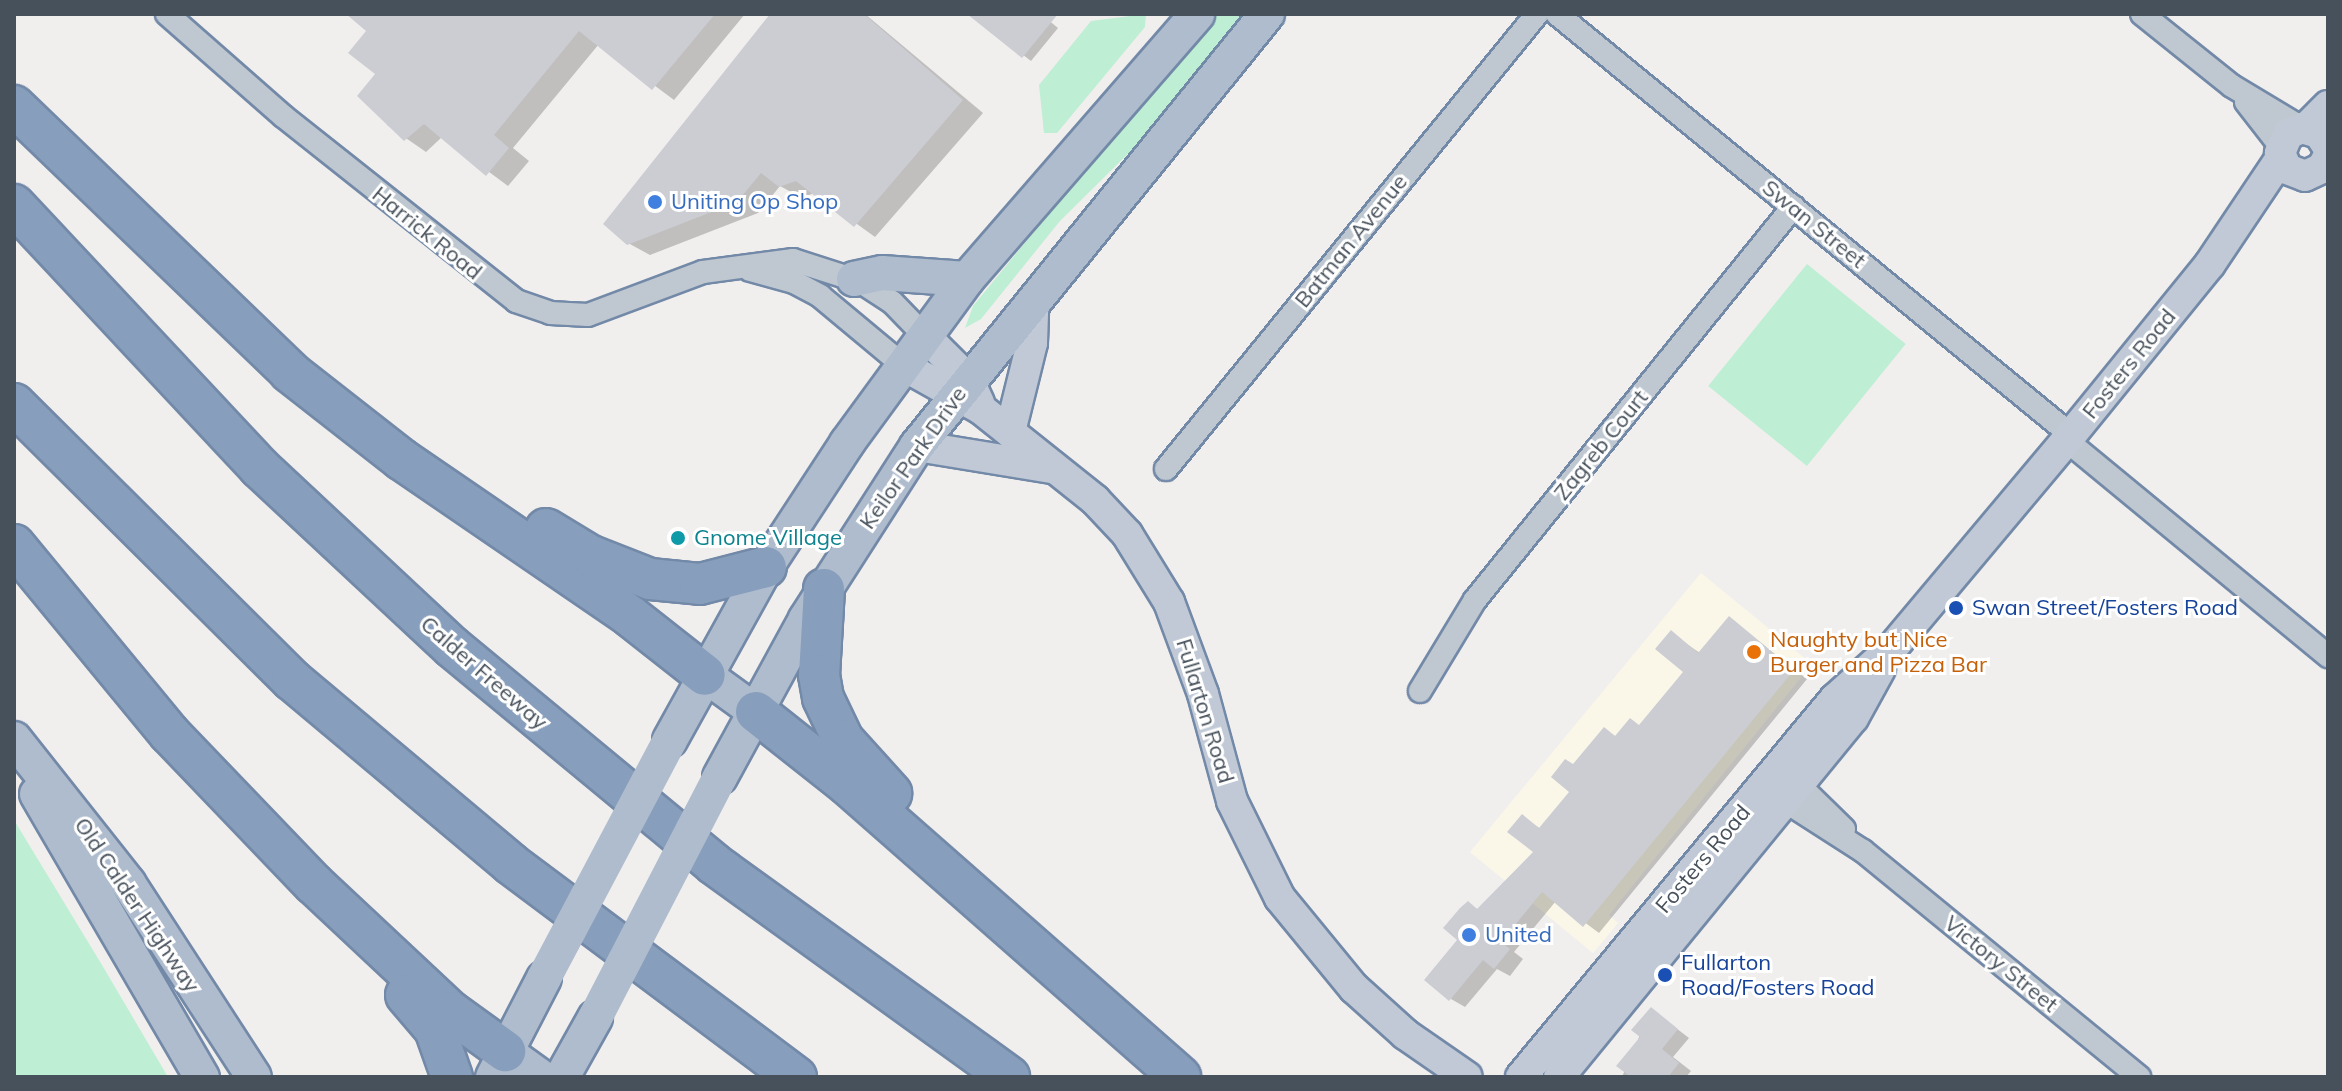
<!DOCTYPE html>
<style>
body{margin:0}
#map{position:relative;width:2342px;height:1091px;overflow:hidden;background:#f1efee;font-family:Mulish,sans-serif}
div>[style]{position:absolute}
.commercial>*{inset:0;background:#fbf7e8}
.green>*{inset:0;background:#beeed3;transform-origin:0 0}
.shadow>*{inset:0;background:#0003}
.building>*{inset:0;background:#cbcdd3}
.roads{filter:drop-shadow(2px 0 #7389a8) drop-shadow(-2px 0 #7389a8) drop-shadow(0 2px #7389a8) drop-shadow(0 -2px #7389a8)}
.street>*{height:22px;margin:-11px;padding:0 11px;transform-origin:11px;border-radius:11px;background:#bfc8d0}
.secondary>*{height:30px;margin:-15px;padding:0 15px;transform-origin:15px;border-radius:15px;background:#c0c9d5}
.primary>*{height:34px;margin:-17px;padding:0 17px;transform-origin:17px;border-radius:17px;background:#afbccd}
.highway>*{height:40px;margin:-20px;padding:0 20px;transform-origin:20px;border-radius:20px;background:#879ebc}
.primary-bridge>*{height:34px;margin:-17px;padding:0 17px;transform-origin:17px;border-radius:17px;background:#afbccd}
.dots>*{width:22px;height:22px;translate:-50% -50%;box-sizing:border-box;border:4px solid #fff;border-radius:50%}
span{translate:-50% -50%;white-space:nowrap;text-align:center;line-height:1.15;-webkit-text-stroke:6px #fff;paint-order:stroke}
.shop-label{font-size:22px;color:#366cbe}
.left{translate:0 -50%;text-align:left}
.street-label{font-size:22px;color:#47515b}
.culture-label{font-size:22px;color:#0d838f}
.transit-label{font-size:22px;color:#164399}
.food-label{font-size:22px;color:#c56008}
.frame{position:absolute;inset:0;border:16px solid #47515b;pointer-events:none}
</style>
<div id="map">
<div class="commercial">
<i style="clip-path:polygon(1701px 573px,1812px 664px,1609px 915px,1618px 923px,1593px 953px,1470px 852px)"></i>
</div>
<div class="green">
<i style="clip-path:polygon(1146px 14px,1145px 27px,1057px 133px,1044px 133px,1039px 85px,1091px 21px)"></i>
<i style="clip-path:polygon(1213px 14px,1247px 14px,1153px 129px,1060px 221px,981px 319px,965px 328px,973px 306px)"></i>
<i style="left:1807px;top:264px;width:127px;height:157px;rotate:39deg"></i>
<i style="clip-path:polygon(14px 820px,102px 965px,168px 1077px,14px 1077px)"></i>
</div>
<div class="shadow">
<i style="clip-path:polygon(349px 14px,745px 14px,674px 100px,599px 44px,513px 148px,529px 161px,508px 186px,442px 137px,426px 152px,387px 125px,391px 121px,369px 31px)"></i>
<i style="clip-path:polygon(773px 14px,865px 14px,983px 113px,875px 237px,814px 193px,802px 198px,780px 186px,758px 213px,650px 255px,628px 243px)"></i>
<i style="clip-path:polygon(970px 14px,1041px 14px,1058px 28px,1031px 61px)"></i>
<i style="clip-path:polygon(1729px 618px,1807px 679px,1599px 933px,1556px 901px,1514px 952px,1523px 959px,1510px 976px,1497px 969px,1465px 1007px,1451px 999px,1468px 904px,1479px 910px,1536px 852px,1522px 817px,1541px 829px,1572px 792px,1574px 766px,1604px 730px,1617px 737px,1641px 726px,1686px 672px,1671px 633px,1700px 653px)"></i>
<i style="clip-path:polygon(1651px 1009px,1689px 1038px,1673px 1057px,1691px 1071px,1686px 1077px,1622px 1077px)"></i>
</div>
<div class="building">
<i style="clip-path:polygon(346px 14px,715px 14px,652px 90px,579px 31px,494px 135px,509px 148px,486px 176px,424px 124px,404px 141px,357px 96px,375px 74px,348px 53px,366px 31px)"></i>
<i style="clip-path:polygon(770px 14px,864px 14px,963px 100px,854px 227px,796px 181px,779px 187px,761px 173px,737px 202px,627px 245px,603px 224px)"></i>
<i style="clip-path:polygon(967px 14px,1058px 14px,1022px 58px)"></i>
<i style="clip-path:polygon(1729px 616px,1794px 670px,1583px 927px,1542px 892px,1501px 942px,1510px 949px,1494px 969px,1483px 960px,1449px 1001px,1424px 980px,1457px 940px,1443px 928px,1460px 908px,1468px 901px,1477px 909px,1533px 852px,1507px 832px,1522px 814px,1539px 828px,1569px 792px,1551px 777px,1565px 759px,1573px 764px,1604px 727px,1615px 736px,1630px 718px,1639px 725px,1683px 672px,1655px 649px,1671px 630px,1698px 653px)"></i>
<i style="clip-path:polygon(1651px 1007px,1678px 1029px,1662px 1049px,1679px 1063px,1668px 1077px,1631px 1077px,1616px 1066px,1640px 1037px,1631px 1030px)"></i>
</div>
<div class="roads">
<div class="street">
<i style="left:167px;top:14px;width:154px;rotate:41.3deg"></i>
<i style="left:283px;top:116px;width:298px;rotate:38.4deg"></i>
<i style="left:516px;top:301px;width:36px;rotate:19deg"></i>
<i style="left:550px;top:313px;width:38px;rotate:3deg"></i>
<i style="left:588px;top:315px;width:123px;rotate:-20.5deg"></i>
<i style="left:703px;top:272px;width:91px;rotate:-7.6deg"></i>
<i style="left:793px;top:260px;width:71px;rotate:17.9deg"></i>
<i style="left:861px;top:282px;width:37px;rotate:33deg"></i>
<i style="left:892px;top:302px;width:47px;rotate:45.9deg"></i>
<i style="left:1557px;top:14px;width:664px;rotate:39.32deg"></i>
<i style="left:2142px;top:14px;width:115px;rotate:38.7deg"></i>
<i style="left:2232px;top:86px;width:82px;rotate:31deg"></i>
<i style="left:2246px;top:102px;width:57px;rotate:52.1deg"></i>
<i style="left:750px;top:270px;width:46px;rotate:15.3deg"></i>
<i style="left:794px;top:282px;width:30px;rotate:28deg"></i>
<i style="left:820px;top:296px;width:109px;rotate:39.8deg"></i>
<i style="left:2066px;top:440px;width:340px;rotate:39.5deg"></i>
<i style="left:1166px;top:469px;width:587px;rotate:-50.81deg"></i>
<i style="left:1420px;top:691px;width:106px;rotate:-58.9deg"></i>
<i style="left:1475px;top:600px;width:506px;rotate:-51.02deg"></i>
<i style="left:1785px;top:781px;width:15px;rotate:16deg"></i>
<i style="left:1799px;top:785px;width:63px;rotate:44.4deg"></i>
<i style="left:1778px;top:789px;width:14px;rotate:60deg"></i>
<i style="left:1785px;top:801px;width:93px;rotate:32.7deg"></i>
<i style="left:1863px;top:851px;width:357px;rotate:39.3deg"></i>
</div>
<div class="secondary">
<i style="left:2306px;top:128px;width:31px;rotate:-45deg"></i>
<i style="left:2328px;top:147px;width:17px;rotate:-123deg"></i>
<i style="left:2319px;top:133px;width:18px;rotate:-164deg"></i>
<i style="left:2302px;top:128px;width:15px;rotate:157deg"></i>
<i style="left:2288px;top:134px;width:21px;rotate:113deg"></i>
<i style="left:2280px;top:153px;width:17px;rotate:66deg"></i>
<i style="left:2287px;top:169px;width:19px;rotate:21deg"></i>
<i style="left:2305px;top:176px;width:19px;rotate:-25deg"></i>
<i style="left:2322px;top:168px;width:13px;rotate:-61deg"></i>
<i style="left:925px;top:336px;width:61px;rotate:45deg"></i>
<i style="left:968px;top:379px;width:26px;rotate:65deg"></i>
<i style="left:904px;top:366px;width:88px;rotate:29.2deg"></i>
<i style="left:981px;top:409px;width:146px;rotate:38.6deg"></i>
<i style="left:1095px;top:500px;width:47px;rotate:46.7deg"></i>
<i style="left:1127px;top:534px;width:80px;rotate:58.3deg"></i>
<i style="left:1169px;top:602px;width:98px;rotate:69.7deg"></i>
<i style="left:1203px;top:694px;width:111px;rotate:74.8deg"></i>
<i style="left:1232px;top:801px;width:108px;rotate:63.7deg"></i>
<i style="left:1280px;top:898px;width:117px;rotate:50.6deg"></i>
<i style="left:1354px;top:988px;width:69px;rotate:42deg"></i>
<i style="left:1405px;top:1034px;width:75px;rotate:34.7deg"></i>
<i style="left:1010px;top:432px;width:92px;rotate:-76.1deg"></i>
<i style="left:1032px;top:343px;width:37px;rotate:-88deg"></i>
<i style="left:917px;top:446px;width:136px;rotate:9.3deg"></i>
<i style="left:1521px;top:1077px;width:491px;rotate:-50.3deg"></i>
<i style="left:1835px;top:699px;width:78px;rotate:-41.9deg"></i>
<i style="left:1893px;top:647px;width:277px;rotate:-50deg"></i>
<i style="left:2071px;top:435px;width:220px;rotate:-50.9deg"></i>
<i style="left:2210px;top:264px;width:128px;rotate:-56.2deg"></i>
<i style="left:1559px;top:1077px;width:464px;rotate:-50.7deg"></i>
<i style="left:1853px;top:718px;width:56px;rotate:-61.1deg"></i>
</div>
<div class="primary">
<i style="left:854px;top:279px;width:29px;rotate:-12deg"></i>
<i style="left:882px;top:273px;width:85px;rotate:4deg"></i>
<i style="left:705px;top:675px;width:63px;rotate:36deg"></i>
<i style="left:14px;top:739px;width:184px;rotate:51.6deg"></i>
<i style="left:128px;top:883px;width:231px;rotate:57deg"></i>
<i style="left:670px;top:740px;width:198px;rotate:-61deg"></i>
<i style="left:766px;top:567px;width:148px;rotate:-56.8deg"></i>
<i style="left:847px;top:443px;width:203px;rotate:-53.8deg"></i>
<i style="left:967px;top:279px;width:351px;rotate:-49deg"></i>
<i style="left:720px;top:777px;width:180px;rotate:-61.4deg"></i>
<i style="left:806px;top:619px;width:206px;rotate:-57.3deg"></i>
<i style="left:917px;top:446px;width:556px;rotate:-50.99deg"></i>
<i style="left:37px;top:794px;width:328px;rotate:59.8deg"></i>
<i style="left:505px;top:1051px;width:44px;rotate:35.8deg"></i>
<i style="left:493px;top:1077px;width:111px;rotate:-62.7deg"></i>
<i style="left:562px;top:1077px;width:68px;rotate:-60.8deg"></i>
</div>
<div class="highway">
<i style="left:14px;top:106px;width:383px;rotate:43.9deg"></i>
<i style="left:290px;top:372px;width:141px;rotate:38.1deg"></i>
<i style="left:401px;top:459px;width:278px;rotate:34.4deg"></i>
<i style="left:630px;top:616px;width:95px;rotate:38.2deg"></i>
<i style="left:14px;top:205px;width:359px;rotate:46.9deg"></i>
<i style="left:259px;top:467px;width:264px;rotate:43deg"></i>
<i style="left:452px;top:647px;width:340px;rotate:39.6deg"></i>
<i style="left:714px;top:864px;width:364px;rotate:35.8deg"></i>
<i style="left:14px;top:404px;width:392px;rotate:44.8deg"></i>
<i style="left:292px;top:680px;width:286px;rotate:40deg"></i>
<i style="left:511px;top:864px;width:356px;rotate:36.8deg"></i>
<i style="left:546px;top:529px;width:52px;rotate:31deg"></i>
<i style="left:591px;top:556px;width:63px;rotate:21.3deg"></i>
<i style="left:650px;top:579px;width:50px;rotate:5.7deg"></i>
<i style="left:700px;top:584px;width:68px;rotate:-14.4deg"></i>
<i style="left:14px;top:545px;width:244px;rotate:50.5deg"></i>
<i style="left:169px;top:733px;width:209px;rotate:46.2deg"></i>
<i style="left:314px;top:884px;width:187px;rotate:43.1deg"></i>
<i style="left:451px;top:1012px;width:67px;rotate:35.8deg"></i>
<i style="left:824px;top:589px;width:86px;rotate:93.3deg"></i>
<i style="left:819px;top:675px;width:23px;rotate:80deg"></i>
<i style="left:823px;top:698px;width:47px;rotate:64.5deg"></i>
<i style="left:843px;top:740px;width:72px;rotate:47.8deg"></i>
<i style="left:756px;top:712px;width:117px;rotate:38.4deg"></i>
<i style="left:848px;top:785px;width:442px;rotate:41.3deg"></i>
<i style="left:406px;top:995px;width:45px;rotate:49.5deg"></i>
<i style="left:435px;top:1029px;width:51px;rotate:70.5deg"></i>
</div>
</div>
<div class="primary-bridge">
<i style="left:544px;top:978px;width:269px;rotate:-62.1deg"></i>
<i style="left:595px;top:1018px;width:271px;rotate:-62.6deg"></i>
</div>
<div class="dots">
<i style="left:655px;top:202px;background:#3f7fe0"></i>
<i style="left:678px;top:538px;background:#0f9aa8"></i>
<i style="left:1956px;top:608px;background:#1a4fb4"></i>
<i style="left:1754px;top:652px;background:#e8710a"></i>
<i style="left:1469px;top:935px;background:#3f7fe0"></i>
<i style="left:1665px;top:975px;background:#1a4fb4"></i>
</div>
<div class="shop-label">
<span class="left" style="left:671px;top:202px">Uniting Op Shop</span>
<span class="left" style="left:1485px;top:935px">United</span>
</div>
<div class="street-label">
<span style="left:1814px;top:224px;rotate:39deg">Swan Street</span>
<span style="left:427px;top:233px;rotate:39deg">Harrick Road</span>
<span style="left:1351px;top:241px;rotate:-51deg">Batman Avenue</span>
<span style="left:2129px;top:364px;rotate:-51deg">Fosters Road</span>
<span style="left:1601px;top:445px;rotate:-51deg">Zagreb Court</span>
<span style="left:913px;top:458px;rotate:-55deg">Keilor Park Drive</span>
<span style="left:484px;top:673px;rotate:41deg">Calder Freeway</span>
<span style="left:1205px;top:711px;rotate:73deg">Fullarton Road</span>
<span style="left:1703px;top:859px;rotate:-50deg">Fosters Road</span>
<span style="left:137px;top:905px;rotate:56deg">Old Calder Highway</span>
<span style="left:2001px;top:964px;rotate:39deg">Victory Street</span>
</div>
<div class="culture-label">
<span class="left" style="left:694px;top:538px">Gnome Village</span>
</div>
<div class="transit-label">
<span class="left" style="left:1972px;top:608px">Swan Street/Fosters Road</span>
<span class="left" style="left:1681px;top:975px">Fullarton<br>Road/Fosters Road</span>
</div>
<div class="food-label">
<span class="left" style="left:1770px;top:652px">Naughty but Nice<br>Burger and Pizza Bar</span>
</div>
<div class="frame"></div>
</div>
